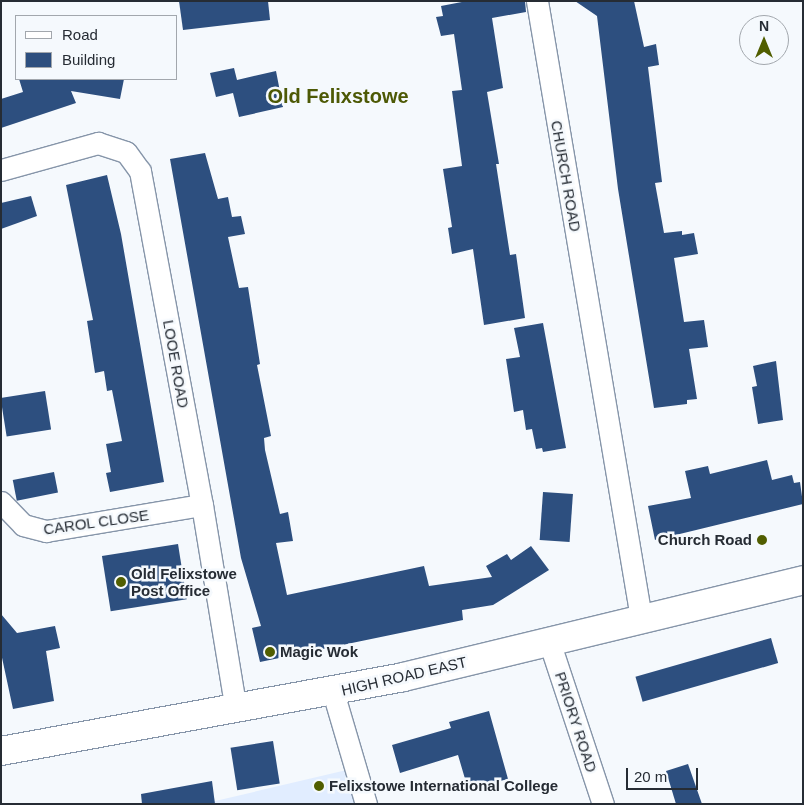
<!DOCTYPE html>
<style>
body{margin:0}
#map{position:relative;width:804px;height:805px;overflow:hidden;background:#f5f9fd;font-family:Arial,sans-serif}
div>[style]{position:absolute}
.built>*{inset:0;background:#e1edff}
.building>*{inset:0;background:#2d4f7f;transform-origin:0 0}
.roads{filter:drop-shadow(1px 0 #8695a9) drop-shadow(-1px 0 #8695a9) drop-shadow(0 1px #8695a9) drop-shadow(0 -1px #8695a9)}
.street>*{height:21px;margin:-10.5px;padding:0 10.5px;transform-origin:10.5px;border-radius:10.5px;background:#fff}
.secondary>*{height:28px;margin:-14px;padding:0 14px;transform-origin:14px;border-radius:14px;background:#fff}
.dots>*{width:14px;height:14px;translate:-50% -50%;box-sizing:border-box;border:2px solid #f5f9fd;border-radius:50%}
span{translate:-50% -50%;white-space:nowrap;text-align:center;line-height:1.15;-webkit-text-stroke:5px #f5f9fd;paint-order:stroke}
.street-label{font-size:15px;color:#262c34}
.poi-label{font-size:15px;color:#262c34;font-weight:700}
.right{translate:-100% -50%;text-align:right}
.left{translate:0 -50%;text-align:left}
.district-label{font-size:20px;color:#4d5905;font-weight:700}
.frame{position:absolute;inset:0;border:2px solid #262c34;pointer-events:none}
.legend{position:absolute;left:15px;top:15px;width:162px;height:65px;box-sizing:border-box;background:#f5f9fd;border:1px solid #a2a7ad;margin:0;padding:6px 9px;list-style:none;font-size:15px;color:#262c34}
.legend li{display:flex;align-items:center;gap:10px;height:25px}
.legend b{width:25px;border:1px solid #a2a7ad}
.north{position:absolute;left:739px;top:15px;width:50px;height:50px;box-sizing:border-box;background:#f5f9fd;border:1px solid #a2a7ad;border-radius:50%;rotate:0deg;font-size:14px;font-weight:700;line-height:20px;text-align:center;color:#262c34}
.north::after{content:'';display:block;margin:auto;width:18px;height:22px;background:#515e00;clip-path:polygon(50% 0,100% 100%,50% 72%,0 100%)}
.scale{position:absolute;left:626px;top:768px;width:72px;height:22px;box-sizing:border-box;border:2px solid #262c34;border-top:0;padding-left:6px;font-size:15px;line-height:18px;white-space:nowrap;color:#262c34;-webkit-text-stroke:4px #f5f9fd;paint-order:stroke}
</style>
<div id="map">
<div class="built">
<i style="clip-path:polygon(351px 769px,362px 804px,212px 804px,211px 802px)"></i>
</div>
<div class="building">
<i style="clip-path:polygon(179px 1px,268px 1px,270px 20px,183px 30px)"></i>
<i style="clip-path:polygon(467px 1px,525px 1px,526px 12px,492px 18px,503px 88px,487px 92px,499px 164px,496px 164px,510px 255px,516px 254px,525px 318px,484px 325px,473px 249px,452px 254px,448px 228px,452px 227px,443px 169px,462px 166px,452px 91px,462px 90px,454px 34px,441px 36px,436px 17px,443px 16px,441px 6px)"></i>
<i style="clip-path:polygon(575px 1px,634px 1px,644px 47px,656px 44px,659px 65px,648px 67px,662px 182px,655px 183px,664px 233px,682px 231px,682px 235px,694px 233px,698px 254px,674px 258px,684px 322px,704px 320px,708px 347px,689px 349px,697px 399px,687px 400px,687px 404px,654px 408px,618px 189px,597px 16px)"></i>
<i style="clip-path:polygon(234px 68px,237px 80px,276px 71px,283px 107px,239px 117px,233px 93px,216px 97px,210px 73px)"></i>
<i style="clip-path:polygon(19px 79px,124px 79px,120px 99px,71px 91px,76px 103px,1px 128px,1px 99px,23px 92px)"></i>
<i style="clip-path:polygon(205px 153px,218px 199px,228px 197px,232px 217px,241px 216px,245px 234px,228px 237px,239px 288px,248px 287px,260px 364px,257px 365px,271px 436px,264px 438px,265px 450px,280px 514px,288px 512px,293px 541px,276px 543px,287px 595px,424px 566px,429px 586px,492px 577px,486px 566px,507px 554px,511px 560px,531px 546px,549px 570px,493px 605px,462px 610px,463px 620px,260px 662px,252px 628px,261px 626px,241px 558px,170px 159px)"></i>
<i style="clip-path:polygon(107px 175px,121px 234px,164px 482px,110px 492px,106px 473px,111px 472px,106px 444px,122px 441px,112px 390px,107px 391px,104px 371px,95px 373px,87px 321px,93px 320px,66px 185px)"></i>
<i style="clip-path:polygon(31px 196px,37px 216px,1px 229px,1px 203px)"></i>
<i style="clip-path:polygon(543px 323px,566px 448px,543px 452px,542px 448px,536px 449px,532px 429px,526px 430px,523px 410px,514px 412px,506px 359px,520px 357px,514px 328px)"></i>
<i style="clip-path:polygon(776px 361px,783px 420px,758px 424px,752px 387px,757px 386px,753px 366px)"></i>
<i style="left:45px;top:391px;width:39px;height:45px;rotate:81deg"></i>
<i style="clip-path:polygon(767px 460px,772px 480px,792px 475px,794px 483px,800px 482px,803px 504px,655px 540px,648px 506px,691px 498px,685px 471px,708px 466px,710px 474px)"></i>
<i style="left:54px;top:472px;width:21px;height:42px;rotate:79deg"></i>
<i style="left:543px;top:492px;width:30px;height:48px;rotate:4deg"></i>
<i style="left:178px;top:544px;width:56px;height:77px;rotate:81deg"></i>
<i style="clip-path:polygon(1px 614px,17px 633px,55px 626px,60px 648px,46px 651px,54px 701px,13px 709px,1px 653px)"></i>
<i style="left:771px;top:638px;width:26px;height:141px;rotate:74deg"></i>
<i style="clip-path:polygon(489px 711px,508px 779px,468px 789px,458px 755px,400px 773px,392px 745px,451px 728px,449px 722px)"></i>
<i style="left:273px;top:741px;width:43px;height:43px;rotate:81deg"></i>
<i style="clip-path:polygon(688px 764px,702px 804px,676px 804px,666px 771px)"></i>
<i style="clip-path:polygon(212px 781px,215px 804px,142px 804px,141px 794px)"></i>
</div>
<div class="roads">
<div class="street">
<i style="left:537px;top:1px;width:626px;rotate:80.43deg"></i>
<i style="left:1px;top:170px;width:101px;rotate:-15.6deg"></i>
<i style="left:98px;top:143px;width:29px;rotate:18deg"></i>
<i style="left:126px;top:152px;width:24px;rotate:54deg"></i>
<i style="left:140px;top:171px;width:340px;rotate:79.5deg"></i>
<i style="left:202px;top:505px;width:208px;rotate:80.6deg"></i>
<i style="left:1px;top:502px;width:32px;rotate:46deg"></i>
<i style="left:23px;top:525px;width:24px;rotate:15deg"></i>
<i style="left:46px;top:531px;width:158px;rotate:-9.5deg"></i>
<i style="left:549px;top:641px;width:172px;rotate:71.7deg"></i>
<i style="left:333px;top:692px;width:117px;rotate:73.6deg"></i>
</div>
<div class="secondary">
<i style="left:1px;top:751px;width:409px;rotate:-10.4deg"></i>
<i style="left:403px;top:677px;width:412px;rotate:-13.6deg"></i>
</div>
</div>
<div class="dots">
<i style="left:762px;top:540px;background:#515e00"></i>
<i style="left:121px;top:582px;background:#515e00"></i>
<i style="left:270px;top:652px;background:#515e00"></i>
<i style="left:319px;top:786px;background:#515e00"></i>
</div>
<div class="street-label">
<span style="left:566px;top:176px;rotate:80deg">CHURCH ROAD</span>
<span style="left:176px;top:364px;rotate:80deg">LOOE ROAD</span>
<span style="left:96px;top:522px;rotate:-8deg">CAROL CLOSE</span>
<span style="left:404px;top:676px;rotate:-13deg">HIGH ROAD EAST</span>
<span style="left:576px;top:722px;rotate:72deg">PRIORY ROAD</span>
</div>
<div class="poi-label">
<span class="right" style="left:752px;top:540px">Church Road</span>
<span class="left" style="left:131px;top:582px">Old Felixstowe<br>Post Office</span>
<span class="left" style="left:280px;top:652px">Magic Wok</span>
<span class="left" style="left:329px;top:786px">Felixstowe International College</span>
</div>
<div class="district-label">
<span style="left:338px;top:96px">Old Felixstowe</span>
</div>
<div class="frame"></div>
<ul class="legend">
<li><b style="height:6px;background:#fff"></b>Road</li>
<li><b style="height:14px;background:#2d4f7f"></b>Building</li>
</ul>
<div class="north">N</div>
<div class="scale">20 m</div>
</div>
